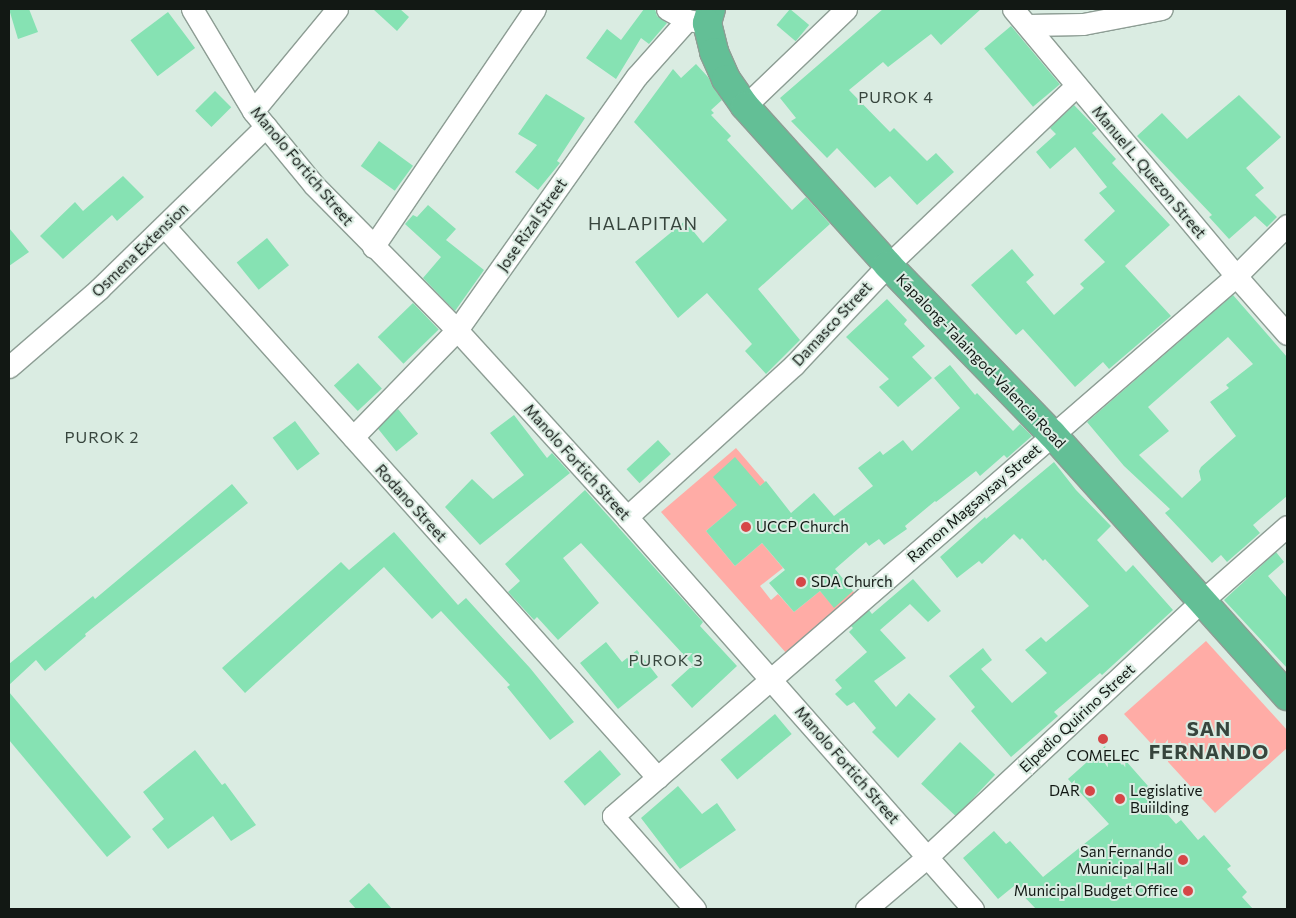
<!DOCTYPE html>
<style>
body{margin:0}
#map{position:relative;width:1296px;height:918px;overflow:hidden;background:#daece2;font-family:Commissioner,sans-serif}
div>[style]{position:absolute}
.green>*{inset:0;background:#ffaca6}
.building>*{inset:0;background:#86e2b3;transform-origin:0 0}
.roads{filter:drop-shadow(1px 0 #8d9d94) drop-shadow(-1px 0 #8d9d94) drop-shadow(0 1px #8d9d94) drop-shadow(0 -1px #8d9d94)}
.minor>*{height:21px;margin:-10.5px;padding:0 10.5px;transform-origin:10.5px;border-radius:10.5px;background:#fff}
.trunk>*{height:28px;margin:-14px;padding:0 14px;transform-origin:14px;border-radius:14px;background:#63bf96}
.dots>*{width:14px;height:14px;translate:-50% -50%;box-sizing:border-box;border:2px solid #daece2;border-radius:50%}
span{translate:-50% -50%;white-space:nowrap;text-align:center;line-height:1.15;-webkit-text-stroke:4px #daece2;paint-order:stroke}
.street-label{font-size:15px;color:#121814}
.poi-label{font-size:15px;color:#121814}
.left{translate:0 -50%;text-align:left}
.right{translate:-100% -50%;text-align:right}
.neighbourhood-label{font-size:16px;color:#37453d;letter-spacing:1px}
.quarter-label{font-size:18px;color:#37453d;letter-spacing:1px}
.district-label{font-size:20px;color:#37453d;font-weight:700;letter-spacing:1px}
.frame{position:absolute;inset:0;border:10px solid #121814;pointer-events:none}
</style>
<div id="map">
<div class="green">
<i style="clip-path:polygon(736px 448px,765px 482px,706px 531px,735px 566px,762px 543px,783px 568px,760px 586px,771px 600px,778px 594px,794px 612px,820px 591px,833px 606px,853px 591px,858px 597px,787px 654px,661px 512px)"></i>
<i style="clip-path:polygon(1206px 641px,1287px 730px,1287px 748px,1215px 813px,1124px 714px)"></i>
</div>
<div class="building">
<i style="clip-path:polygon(9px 9px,29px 9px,38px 32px,18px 39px)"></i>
<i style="clip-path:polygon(373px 9px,400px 9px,409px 17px,397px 31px)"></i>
<i style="clip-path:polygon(644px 9px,655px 9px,657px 16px,667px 23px,649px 44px,641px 38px,616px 79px,586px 58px,607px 29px,621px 40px)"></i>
<i style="left:790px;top:9px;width:25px;height:21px;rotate:40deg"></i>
<i style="clip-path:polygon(883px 9px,981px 9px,941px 45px,931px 34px,888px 67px,883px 62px,849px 90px,890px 132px,894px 128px,927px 161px,936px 153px,954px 172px,917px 205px,890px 176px,875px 188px,837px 148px,827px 158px,791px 121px,796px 118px,780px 98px)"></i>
<i style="left:168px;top:12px;width:45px;height:47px;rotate:53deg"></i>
<i style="left:1011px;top:26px;width:76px;height:35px;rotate:50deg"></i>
<i style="clip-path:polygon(696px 64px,708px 77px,722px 100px,711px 110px,714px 113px,711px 115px,731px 136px,727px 140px,792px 210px,806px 197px,830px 224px,758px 289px,800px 340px,766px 374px,745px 351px,752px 344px,707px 293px,678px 318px,635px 262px,685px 221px,703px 243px,727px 220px,634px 122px,673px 69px,681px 78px)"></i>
<i style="left:215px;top:91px;width:23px;height:28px;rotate:45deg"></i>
<i style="clip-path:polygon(546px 94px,585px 118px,557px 161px,560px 163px,538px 190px,515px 172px,537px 145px,518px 134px)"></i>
<i style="clip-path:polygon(1239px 95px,1281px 137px,1246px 168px,1264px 188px,1255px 195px,1277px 217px,1267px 227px,1255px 216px,1229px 239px,1209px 217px,1212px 215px,1137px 136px,1162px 113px,1187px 139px)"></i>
<i style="clip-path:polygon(1074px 105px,1097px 129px,1092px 133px,1116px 159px,1112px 163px,1170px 225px,1125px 266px,1171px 316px,1109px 369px,1103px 362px,1075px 387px,1023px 329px,1016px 335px,971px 285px,1012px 249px,1034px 275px,1026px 282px,1054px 315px,1084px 288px,1080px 284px,1105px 262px,1084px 240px,1115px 211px,1099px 193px,1107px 187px,1075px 147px,1050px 169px,1036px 152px,1056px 134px,1050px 128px)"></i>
<i style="left:379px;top:141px;width:42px;height:31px;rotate:36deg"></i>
<i style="clip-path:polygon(123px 176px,144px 197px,117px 221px,112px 215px,63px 259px,40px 236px,75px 202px,83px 211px)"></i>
<i style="clip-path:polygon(428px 205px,456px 229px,446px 240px,484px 270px,455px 311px,423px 278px,441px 257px,405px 224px,413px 215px,417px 217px)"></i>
<i style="clip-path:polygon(9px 228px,29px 252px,9px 266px)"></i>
<i style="left:267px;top:238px;width:35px;height:39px;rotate:51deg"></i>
<i style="clip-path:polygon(evenodd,1233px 295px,1287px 357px,1287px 496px,1253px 525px,1260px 533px,1227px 562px,1221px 555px,1212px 563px,1165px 513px,1170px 509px,1124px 466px,1087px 422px,1233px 295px,1228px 337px,1253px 364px,1226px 385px,1229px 388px,1210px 402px,1236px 436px,1201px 467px,1199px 471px,1201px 480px,1182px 498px,1139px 455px,1169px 431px,1148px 407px,1228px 337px)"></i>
<i style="clip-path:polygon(887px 299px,907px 320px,904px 324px,925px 346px,912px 357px,932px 378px,898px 407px,879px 387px,889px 379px,846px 337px)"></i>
<i style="left:413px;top:303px;width:37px;height:49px;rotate:46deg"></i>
<i style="left:358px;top:363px;width:35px;height:33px;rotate:47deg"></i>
<i style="clip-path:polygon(950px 365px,975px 395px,977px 393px,1013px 431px,1020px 424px,1032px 436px,1007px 458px,1004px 455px,980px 476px,976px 471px,936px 502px,935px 501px,905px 526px,907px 529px,884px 545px,879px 539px,869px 546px,866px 542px,835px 569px,853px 591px,834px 608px,820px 591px,794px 612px,769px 583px,785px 570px,762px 543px,735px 566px,706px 531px,737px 505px,713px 477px,735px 457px,760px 486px,766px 481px,791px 513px,814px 493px,834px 516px,873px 486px,858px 468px,880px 451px,883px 455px,903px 440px,912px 451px,960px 408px,934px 378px)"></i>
<i style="left:398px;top:409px;width:32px;height:28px;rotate:51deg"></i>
<i style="clip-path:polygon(514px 415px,547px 458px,552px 453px,570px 473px,480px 545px,445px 507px,472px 479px,493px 499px,524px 475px,490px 433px)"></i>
<i style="left:295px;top:421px;width:41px;height:28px;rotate:53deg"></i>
<i style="left:658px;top:440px;width:19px;height:43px;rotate:47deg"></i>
<i style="clip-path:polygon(1054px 462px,1076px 490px,1111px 526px,1097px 540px,1126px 572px,1133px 565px,1173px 610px,1102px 675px,1100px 673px,1054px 712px,1058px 716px,1011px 757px,971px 711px,975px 707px,949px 676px,983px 648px,992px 660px,981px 669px,1012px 703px,1047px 673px,1025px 650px,1041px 637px,1046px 642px,1089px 606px,1045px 559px,1043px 561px,1022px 538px,1020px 540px,1014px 534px,982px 564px,979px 561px,957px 578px,940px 557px,985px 517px,986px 519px)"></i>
<i style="clip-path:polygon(232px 484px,248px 503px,85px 634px,86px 636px,45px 671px,36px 660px,9px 685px,9px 664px,93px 596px,95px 599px)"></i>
<i style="clip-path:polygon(585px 490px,703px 622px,700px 626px,737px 666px,692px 708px,671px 685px,693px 665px,581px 543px,563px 558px,599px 603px,558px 640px,537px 617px,534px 620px,508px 592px,520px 581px,505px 564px)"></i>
<i style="clip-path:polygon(394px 532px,458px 605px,466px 598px,530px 668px,574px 722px,550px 740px,507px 687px,510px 685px,441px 611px,432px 619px,384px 567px,245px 693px,222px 668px,341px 562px,349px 570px)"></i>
<i style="clip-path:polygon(1276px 552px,1284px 562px,1268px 576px,1287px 598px,1287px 668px,1224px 600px)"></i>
<i style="clip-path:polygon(913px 579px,941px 611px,928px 622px,910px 604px,880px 630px,906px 658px,874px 681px,896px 707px,909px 693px,936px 719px,898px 758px,872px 732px,876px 728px,854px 702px,847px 706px,835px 694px,842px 688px,835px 680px,867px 652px,849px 632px,853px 628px,851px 626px,869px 610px,872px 614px)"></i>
<i style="clip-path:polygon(606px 642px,622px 662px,637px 650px,658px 677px,618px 709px,580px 663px)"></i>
<i style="clip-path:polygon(9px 692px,131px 837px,107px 857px,9px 740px)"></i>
<i style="left:775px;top:714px;width:26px;height:71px;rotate:50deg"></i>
<i style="left:960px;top:742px;width:48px;height:57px;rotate:43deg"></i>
<i style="clip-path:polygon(1105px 746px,1122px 765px,1126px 761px,1148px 786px,1145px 789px,1176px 824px,1181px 820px,1198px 840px,1204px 835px,1231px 866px,1227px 869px,1247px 892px,1242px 897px,1253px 909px,1036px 909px,1014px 886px,998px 899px,963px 858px,994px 831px,1006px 844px,1010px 841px,1043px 877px,1109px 824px,1068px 779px)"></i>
<i style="clip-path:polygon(195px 750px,222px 785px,225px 783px,256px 825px,231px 841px,213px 816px,168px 849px,152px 829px,164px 819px,143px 792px)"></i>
<i style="left:600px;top:750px;width:32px;height:48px;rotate:49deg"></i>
<i style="clip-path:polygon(678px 786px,702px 814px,717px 803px,736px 830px,680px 869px,641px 818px)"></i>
<i style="clip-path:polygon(369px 883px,392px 909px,356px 909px,349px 901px)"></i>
</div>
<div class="roads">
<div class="minor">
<i style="left:192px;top:9px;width:119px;rotate:59.1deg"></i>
<i style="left:253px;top:111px;width:96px;rotate:50.5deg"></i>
<i style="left:314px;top:185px;width:204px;rotate:45.4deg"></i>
<i style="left:457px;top:330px;width:253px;rotate:47.7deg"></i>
<i style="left:627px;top:517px;width:523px;rotate:48.57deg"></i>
<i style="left:667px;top:9px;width:23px;rotate:29deg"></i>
<i style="left:1013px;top:9px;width:348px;rotate:50.1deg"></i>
<i style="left:1236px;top:276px;width:77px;rotate:48.7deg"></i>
<i style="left:1027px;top:25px;width:56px;rotate:-1deg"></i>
<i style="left:1083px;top:24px;width:80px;rotate:-10.8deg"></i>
<i style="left:745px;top:106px;width:140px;rotate:-43.8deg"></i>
<i style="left:253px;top:111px;width:132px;rotate:-50.5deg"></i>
<i style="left:165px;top:227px;width:739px;rotate:48.18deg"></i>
<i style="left:373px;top:247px;width:288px;rotate:-55.8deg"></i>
<i style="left:9px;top:367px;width:119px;rotate:-40.9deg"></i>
<i style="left:99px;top:289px;width:233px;rotate:-44.3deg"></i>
<i style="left:353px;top:437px;width:149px;rotate:-45.8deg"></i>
<i style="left:457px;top:330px;width:311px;rotate:-54.7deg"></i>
<i style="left:637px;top:76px;width:75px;rotate:-48.2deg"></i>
<i style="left:687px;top:20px;width:20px;rotate:9deg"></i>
<i style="left:627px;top:517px;width:226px;rotate:-42.3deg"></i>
<i style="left:794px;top:365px;width:137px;rotate:-46.8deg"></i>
<i style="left:888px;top:265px;width:260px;rotate:-43.6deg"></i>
<i style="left:695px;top:909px;width:124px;rotate:-131.4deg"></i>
<i style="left:613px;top:816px;width:824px;rotate:-40.92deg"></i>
<i style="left:1236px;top:276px;width:72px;rotate:-45deg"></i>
<i style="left:866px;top:909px;width:80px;rotate:-40.4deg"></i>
<i style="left:927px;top:857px;width:376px;rotate:-43deg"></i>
<i style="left:1202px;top:601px;width:113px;rotate:-41.4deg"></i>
</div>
<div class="trunk">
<i style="left:711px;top:9px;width:15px;rotate:106deg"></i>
<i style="left:707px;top:23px;width:30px;rotate:76deg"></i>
<i style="left:714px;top:52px;width:30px;rotate:66deg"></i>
<i style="left:726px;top:79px;width:33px;rotate:55deg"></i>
<i style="left:745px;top:106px;width:214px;rotate:48deg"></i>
<i style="left:888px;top:265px;width:235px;rotate:45.9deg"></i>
<i style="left:1052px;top:434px;width:352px;rotate:48.1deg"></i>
</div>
</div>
<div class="dots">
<i style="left:746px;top:527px;background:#d64647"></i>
<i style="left:801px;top:582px;background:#d64647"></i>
<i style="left:1103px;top:739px;background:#d64647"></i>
<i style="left:1090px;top:791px;background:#d64647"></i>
<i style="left:1120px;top:799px;background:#d64647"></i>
<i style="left:1183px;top:860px;background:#d64647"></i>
<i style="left:1188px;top:891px;background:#d64647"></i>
</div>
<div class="street-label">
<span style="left:302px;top:166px;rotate:50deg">Manolo Fortich Street</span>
<span style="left:1149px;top:172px;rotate:50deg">Manuel L. Quezon Street</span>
<span style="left:532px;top:225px;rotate:-55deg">Jose Rizal Street</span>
<span style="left:140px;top:250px;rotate:-44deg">Osmena Extension</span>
<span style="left:832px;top:324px;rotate:-47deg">Damasco Street</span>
<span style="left:981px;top:361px;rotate:46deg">Kapalong-Talaingod-Valencia Road</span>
<span style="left:577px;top:462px;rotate:48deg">Manolo Fortich Street</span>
<span style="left:411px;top:503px;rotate:48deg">Rodano Street</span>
<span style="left:974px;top:503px;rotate:-41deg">Ramon Magsaysay Street</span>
<span style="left:1077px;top:718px;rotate:-43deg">Elpedio Quirino Street</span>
<span style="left:847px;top:765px;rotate:49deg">Manolo Fortich Street</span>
</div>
<div class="poi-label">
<span class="left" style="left:756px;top:527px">UCCP Church</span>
<span class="left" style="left:811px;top:582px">SDA Church</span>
<span style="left:1103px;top:756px">COMELEC</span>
<span class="left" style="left:1130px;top:799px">Legislative<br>Buiilding</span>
<span class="right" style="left:1080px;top:791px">DAR</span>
<span class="right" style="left:1173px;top:860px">San Fernando<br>Municipal Hall</span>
<span class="right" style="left:1178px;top:891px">Municipal Budget Office</span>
</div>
<div class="neighbourhood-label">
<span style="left:896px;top:97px">PUROK 4</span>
<span style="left:102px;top:437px">PUROK 2</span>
<span style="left:666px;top:660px">PUROK 3</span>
</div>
<div class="quarter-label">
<span style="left:643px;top:223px">HALAPITAN</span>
</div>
<div class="district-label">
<span style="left:1209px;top:740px">SAN<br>FERNANDO</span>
</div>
<div class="frame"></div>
</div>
